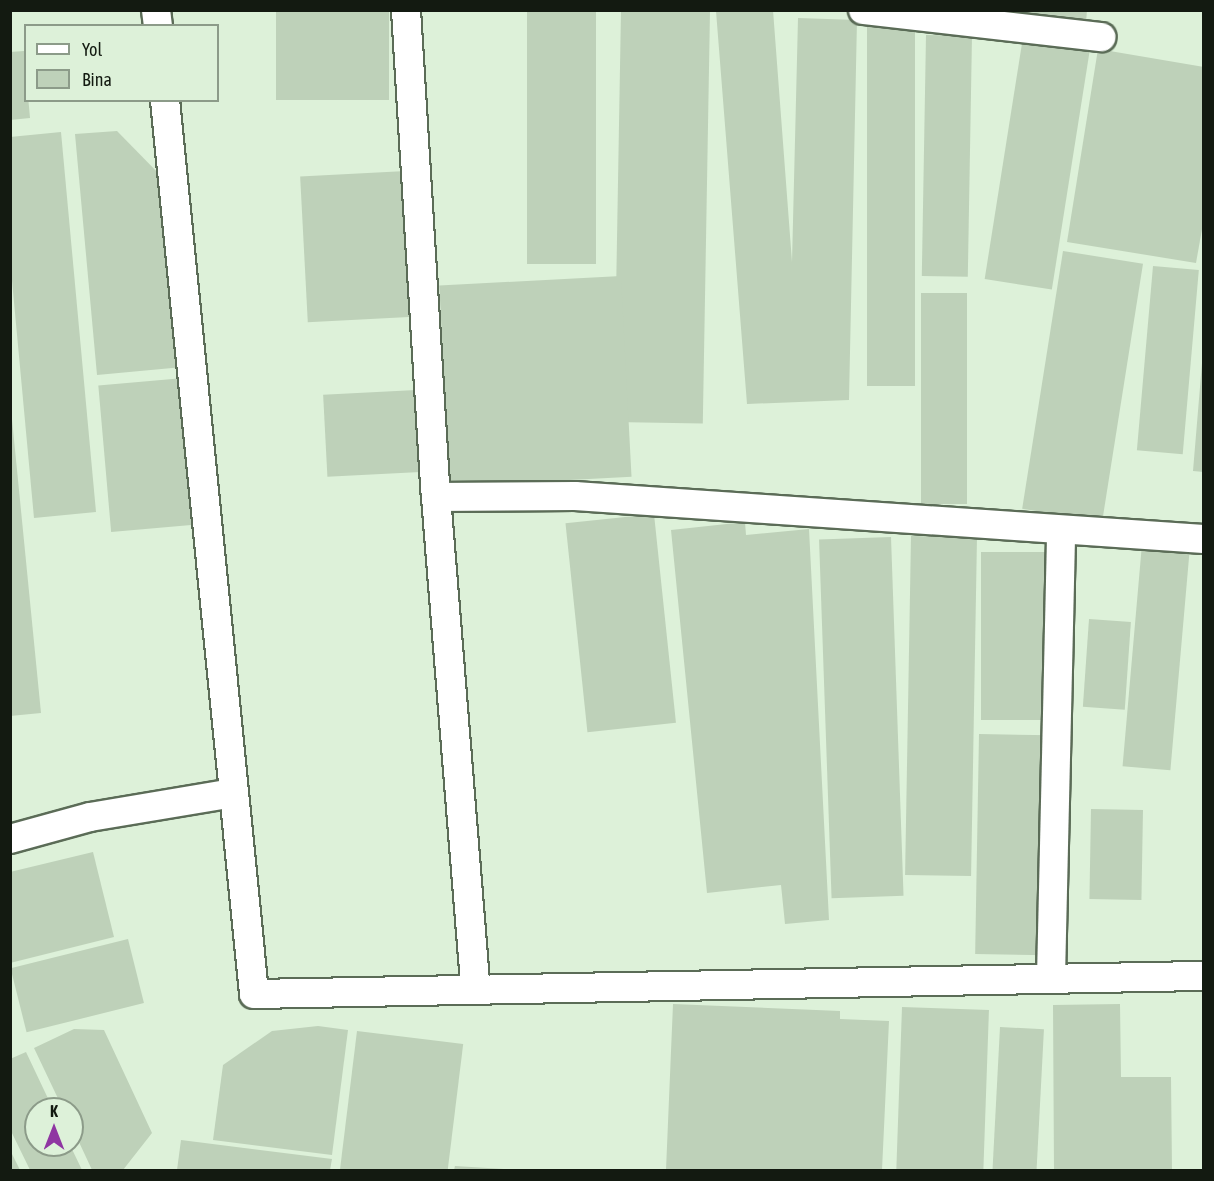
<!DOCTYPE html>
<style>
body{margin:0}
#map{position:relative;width:1214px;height:1181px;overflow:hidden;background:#ddf1d9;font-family:"Asap Condensed",sans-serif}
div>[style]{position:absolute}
.building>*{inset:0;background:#bed1b9;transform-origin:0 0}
.roads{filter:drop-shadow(2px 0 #5b6c57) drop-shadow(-2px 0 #5b6c57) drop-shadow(0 2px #5b6c57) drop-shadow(0 -2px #5b6c57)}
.minor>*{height:28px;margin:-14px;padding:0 14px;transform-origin:14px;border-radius:14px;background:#fff}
span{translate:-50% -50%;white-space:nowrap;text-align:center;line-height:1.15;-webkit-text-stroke:5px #ddf1d9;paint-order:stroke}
.frame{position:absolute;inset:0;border:12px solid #131a11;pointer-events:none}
.legend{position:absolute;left:24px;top:24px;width:195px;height:78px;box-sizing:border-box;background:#ddf1d9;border:2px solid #8c9b89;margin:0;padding:8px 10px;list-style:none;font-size:18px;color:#131a11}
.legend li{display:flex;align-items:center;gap:12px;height:30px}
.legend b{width:30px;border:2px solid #8c9b89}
.north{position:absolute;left:24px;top:1097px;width:60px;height:60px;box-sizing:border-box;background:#ddf1d9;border:2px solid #8c9b89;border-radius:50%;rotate:0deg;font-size:16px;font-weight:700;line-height:24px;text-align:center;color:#131a11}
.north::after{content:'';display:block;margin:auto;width:21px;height:27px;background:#8f36a2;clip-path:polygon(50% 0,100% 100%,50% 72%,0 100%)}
</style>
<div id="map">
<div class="building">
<i style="left:276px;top:10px;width:113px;height:90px"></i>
<i style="left:527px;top:10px;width:69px;height:254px"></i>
<i style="left:621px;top:10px;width:89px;height:412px;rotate:1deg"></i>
<i style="clip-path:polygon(773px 10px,792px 262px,798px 18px,857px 20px,849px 400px,747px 404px,716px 11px)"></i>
<i style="clip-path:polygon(981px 10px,1087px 10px,1086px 23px)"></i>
<i style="left:867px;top:26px;width:48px;height:360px"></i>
<i style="left:926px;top:35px;width:46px;height:241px;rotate:1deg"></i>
<i style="left:1023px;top:37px;width:68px;height:245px;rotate:9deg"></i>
<i style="clip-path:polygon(1098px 49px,1204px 67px,1204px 218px,1196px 263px,1067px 242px)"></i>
<i style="clip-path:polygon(24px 51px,30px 118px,10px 120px,10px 52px)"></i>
<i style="clip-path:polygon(117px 131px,166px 181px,183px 367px,97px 375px,75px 134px)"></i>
<i style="clip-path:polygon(61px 132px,96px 512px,34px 518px,10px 259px,10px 137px)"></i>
<i style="left:406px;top:171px;width:146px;height:106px;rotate:87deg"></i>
<i style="left:1063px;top:251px;width:81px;height:261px;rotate:9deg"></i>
<i style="left:1153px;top:266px;width:46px;height:185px;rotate:5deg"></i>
<i style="left:621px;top:276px;width:201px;height:182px;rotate:87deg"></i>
<i style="left:921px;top:293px;width:46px;height:211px"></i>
<i style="clip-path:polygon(1202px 363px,1204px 363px,1204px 472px,1193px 471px)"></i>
<i style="left:184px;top:378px;width:147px;height:86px;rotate:85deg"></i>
<i style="left:416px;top:390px;width:82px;height:93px;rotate:87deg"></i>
<i style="clip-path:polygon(10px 399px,41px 713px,10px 716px)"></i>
<i style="left:654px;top:514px;width:210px;height:89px;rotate:84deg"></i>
<i style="clip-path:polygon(745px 522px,746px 535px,809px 529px,829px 920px,785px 924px,781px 885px,707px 893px,671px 530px)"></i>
<i style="left:911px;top:536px;width:66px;height:339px;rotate:1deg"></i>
<i style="left:891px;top:537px;width:359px;height:72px;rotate:88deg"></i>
<i style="left:1142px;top:544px;width:48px;height:223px;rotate:5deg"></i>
<i style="left:981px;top:552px;width:73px;height:168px"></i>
<i style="left:1089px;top:619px;width:42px;height:88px;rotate:4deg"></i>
<i style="left:979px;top:734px;width:73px;height:220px;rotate:1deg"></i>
<i style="left:1091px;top:809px;width:52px;height:90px;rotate:1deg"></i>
<i style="clip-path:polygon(93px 852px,114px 937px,10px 963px,10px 872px)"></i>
<i style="left:128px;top:939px;width:66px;height:121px;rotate:76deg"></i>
<i style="clip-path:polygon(673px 1004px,840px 1011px,840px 1019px,889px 1021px,882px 1170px,666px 1170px)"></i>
<i style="clip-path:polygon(1120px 1004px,1121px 1077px,1171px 1077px,1172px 1170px,1054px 1170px,1053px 1005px)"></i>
<i style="left:902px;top:1007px;width:87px;height:163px;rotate:2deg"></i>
<i style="clip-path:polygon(318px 1026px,348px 1030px,332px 1155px,213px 1140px,223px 1065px,272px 1031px)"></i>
<i style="left:1000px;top:1027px;width:44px;height:143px;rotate:3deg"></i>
<i style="clip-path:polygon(74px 1029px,104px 1030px,152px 1133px,123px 1170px,92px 1170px,72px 1127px,72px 1109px,63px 1109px,34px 1048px)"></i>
<i style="left:357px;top:1031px;width:107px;height:140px;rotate:7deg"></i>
<i style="clip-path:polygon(26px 1052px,53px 1109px,36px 1109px,36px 1145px,70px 1145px,82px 1170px,30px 1170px,10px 1129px,10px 1059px)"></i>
<i style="clip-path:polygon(181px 1140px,332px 1159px,330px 1170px,177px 1170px)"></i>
<i style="clip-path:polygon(10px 1150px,20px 1170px,10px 1170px)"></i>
<i style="clip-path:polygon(455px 1166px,504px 1169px,504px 1170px,454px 1170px)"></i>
</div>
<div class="roads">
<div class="minor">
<i style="left:156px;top:10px;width:16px;rotate:83deg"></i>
<i style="left:406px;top:10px;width:488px;rotate:86.5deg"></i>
<i style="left:436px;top:497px;width:494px;rotate:85.4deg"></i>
<i style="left:863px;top:10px;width:240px;rotate:6.5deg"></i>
<i style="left:165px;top:100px;width:898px;rotate:84.31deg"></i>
<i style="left:254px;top:994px;width:950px;rotate:-1.09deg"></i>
<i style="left:436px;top:497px;width:139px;rotate:-0.4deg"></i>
<i style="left:575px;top:496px;width:630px;rotate:3.91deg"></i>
<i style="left:10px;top:839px;width:83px;rotate:-15.4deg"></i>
<i style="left:90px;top:817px;width:146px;rotate:-9.5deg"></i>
<i style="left:1051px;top:978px;width:448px;rotate:-88.7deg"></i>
</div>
</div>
<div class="frame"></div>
<ul class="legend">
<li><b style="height:8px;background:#fff"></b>Yol</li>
<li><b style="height:16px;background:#bed1b9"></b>Bina</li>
</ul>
<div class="north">K</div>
</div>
